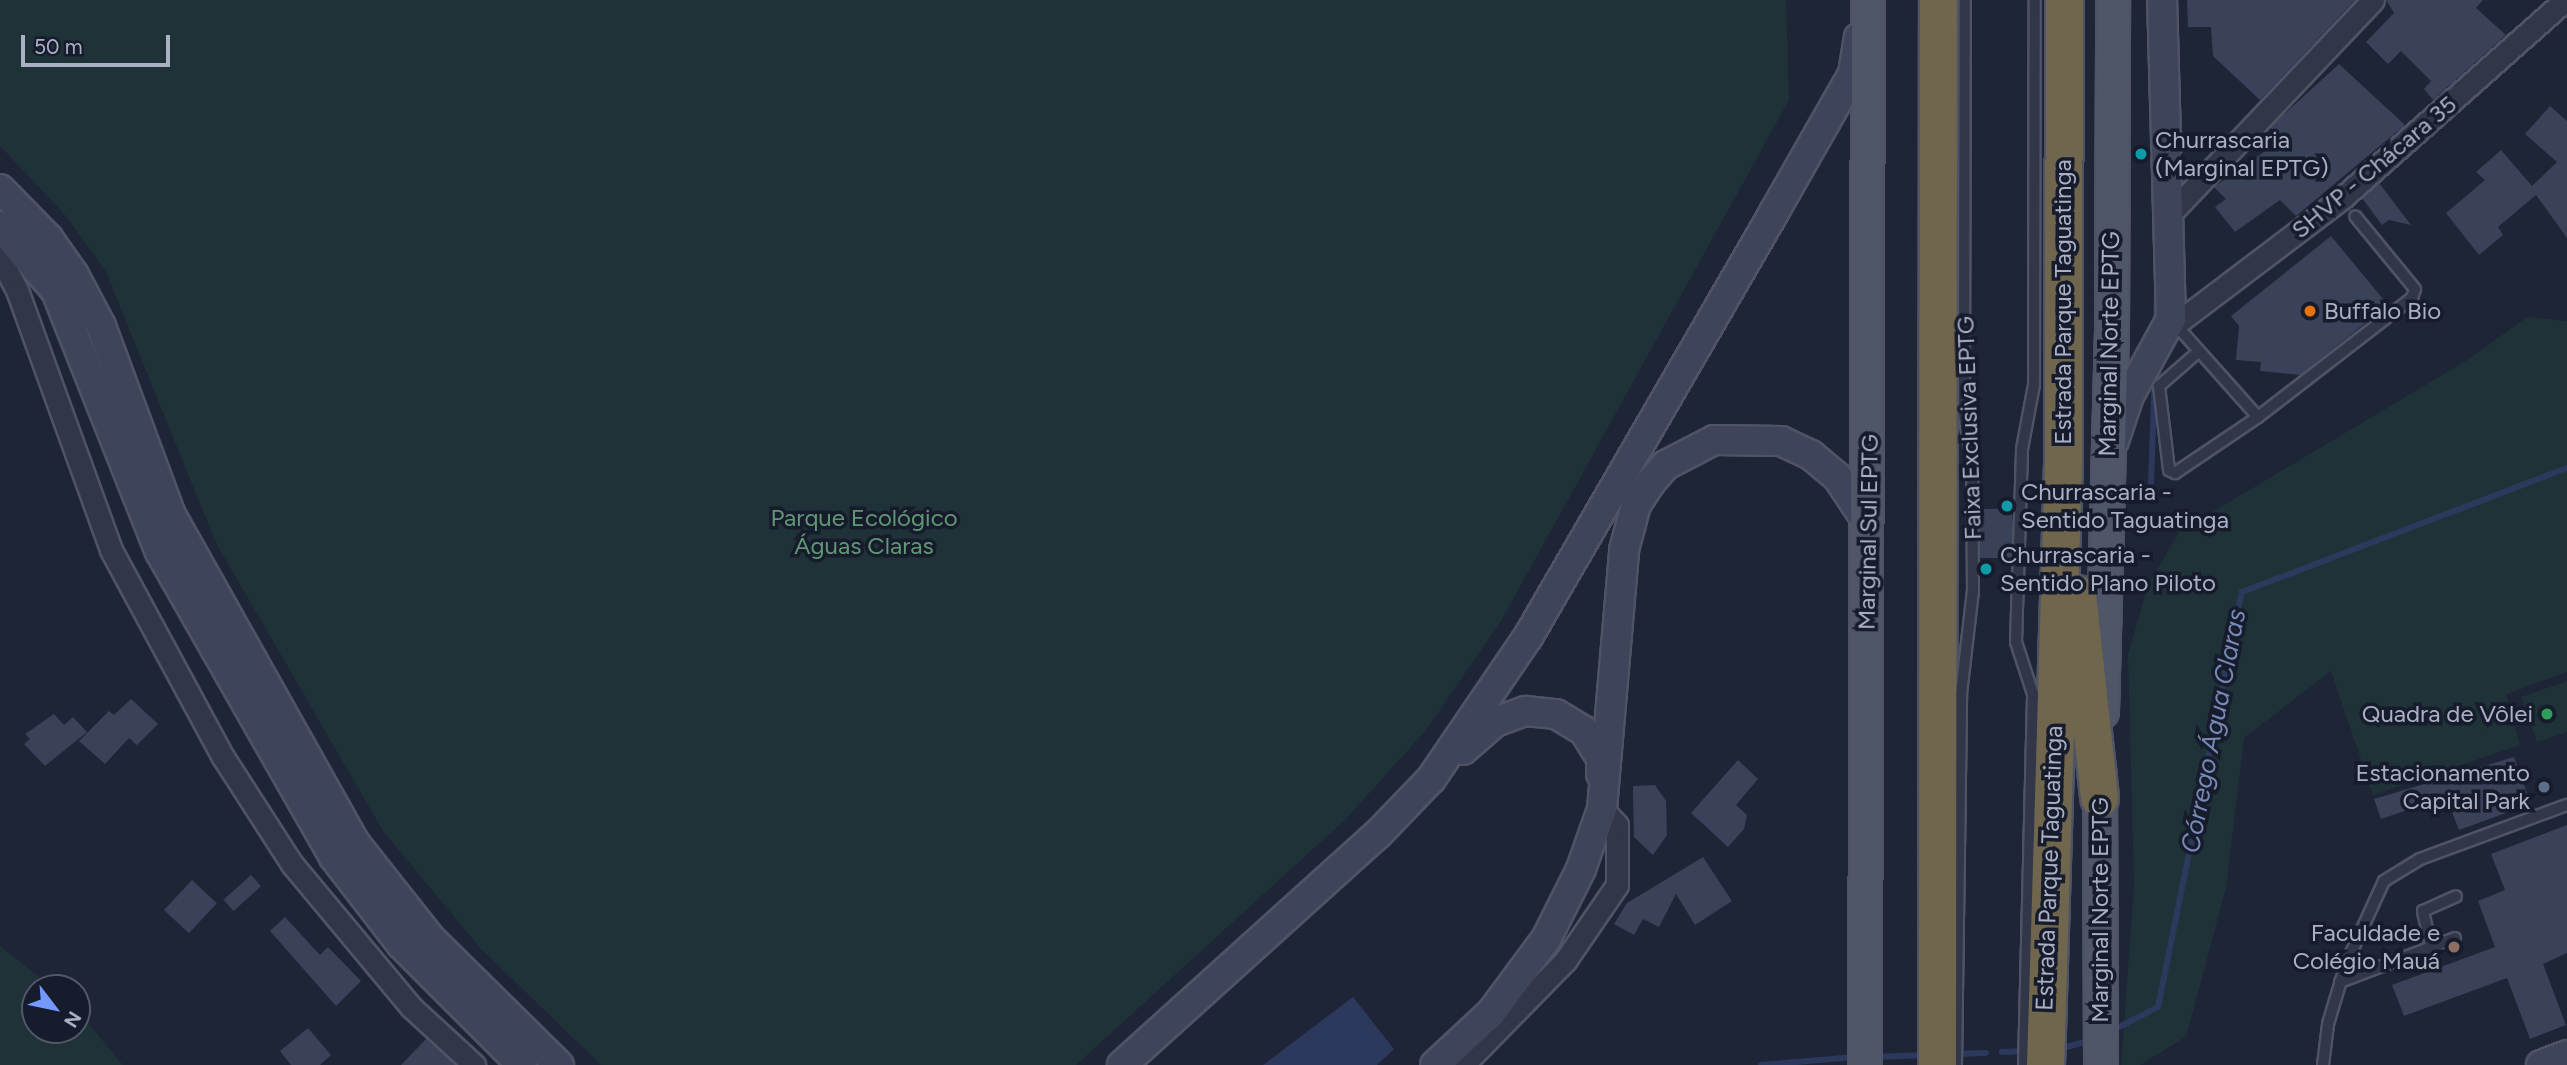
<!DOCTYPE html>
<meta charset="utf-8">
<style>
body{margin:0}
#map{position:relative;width:2567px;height:1065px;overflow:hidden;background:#1d2537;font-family:Figtree,sans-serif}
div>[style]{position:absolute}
.green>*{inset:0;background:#1f3238}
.water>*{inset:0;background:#2c395c}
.stream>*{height:6px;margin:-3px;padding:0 3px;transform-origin:3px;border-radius:3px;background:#2c395c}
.building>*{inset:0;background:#394258;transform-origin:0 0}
.roads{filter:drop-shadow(2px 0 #4e5466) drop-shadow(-2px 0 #4e5466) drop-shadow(0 2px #4e5466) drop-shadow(0 -2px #4e5466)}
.lane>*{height:10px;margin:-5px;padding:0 5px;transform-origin:5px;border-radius:5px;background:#313748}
.street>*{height:21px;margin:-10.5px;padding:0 10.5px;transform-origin:10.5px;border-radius:10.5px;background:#313748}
.secondary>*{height:28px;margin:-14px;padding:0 14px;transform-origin:14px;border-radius:14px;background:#3e455b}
.primary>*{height:32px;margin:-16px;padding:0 16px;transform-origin:16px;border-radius:16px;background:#4e5668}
.highway>*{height:37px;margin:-18.5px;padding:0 18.5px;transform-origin:18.5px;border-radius:18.5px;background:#6f664d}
.dots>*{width:19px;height:19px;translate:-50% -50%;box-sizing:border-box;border:4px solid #171c2c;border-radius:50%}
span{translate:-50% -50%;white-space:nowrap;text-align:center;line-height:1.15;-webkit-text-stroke:7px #171c2c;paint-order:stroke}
.poi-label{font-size:24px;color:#aab1c5}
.left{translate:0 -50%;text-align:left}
.right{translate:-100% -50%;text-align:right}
.street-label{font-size:24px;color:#aab1c5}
.park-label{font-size:24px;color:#609774}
.water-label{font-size:26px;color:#7789b5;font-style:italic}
.north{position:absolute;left:21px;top:974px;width:70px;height:70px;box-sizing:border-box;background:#171c2c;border:2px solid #525869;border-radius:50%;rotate:122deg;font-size:19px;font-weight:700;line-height:28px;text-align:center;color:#aab1c5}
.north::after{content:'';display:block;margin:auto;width:24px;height:32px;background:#7598ff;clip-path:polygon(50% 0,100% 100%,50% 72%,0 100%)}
.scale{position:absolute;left:21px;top:35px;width:149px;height:32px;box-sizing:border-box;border:4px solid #aab1c5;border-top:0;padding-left:9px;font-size:21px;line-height:24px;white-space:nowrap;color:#aab1c5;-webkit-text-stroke:5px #171c2c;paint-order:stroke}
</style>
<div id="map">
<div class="green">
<i style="clip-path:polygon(0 0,1786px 0,1789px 100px,1501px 621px,1426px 730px,1346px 819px,1076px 1065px,601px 1065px,480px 948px,383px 831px,216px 543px,106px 272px,66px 216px,0 146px)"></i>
<i style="clip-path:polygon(2527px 317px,2567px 321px,2567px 672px,2506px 694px,2520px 745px,2373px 795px,2331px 671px,2244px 738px,2226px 888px,2186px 1037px,2140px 1065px,2121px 1065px,2134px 886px,2128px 654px,2148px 585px,2179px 532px,2469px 359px)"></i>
<i style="clip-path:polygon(2567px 681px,2567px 732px,2537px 742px,2521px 697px)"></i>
<i style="clip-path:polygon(0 946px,53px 988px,35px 988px,35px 1030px,77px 1030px,77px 1010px,123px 1065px,0 1065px)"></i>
</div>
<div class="water">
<i style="clip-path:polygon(1353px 997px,1394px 1049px,1377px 1065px,1263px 1065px)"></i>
</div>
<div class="stream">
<i style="left:2156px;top:320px;width:23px;rotate:-88deg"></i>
<i style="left:2151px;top:482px;width:110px;rotate:-87.9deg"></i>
<i style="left:2111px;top:1031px;width:53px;rotate:-27.1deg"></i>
<i style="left:2158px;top:1007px;width:423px;rotate:-78.6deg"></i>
<i style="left:2242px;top:592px;width:348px;rotate:-20.9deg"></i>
<i style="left:2056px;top:1050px;width:37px;rotate:-16deg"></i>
<i style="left:2002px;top:1052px;width:26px;rotate:-2deg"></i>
<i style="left:1954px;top:1054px;width:32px;rotate:-2deg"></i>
<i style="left:1874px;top:1057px;width:52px;rotate:-2.2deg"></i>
<i style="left:1761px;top:1065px;width:95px;rotate:-4.8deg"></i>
</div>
<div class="building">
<i style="clip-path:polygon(2187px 0,2355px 0,2260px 100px,2213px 56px,2211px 27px,2188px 27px)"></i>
<i style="clip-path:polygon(2386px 0,2483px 0,2476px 8px,2506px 35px,2433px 100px,2424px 89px,2431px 81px,2401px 51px,2388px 64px,2366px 42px,2394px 13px)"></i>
<i style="clip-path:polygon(2339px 64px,2405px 125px,2296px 216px,2280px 200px,2235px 232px,2215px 207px,2226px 199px,2214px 187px,2282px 139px,2270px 127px)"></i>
<i style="clip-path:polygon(2550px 106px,2567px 121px,2567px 238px,2536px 195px,2498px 227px,2503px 235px,2479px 255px,2446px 213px,2485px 180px,2476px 172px,2501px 150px,2532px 186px,2557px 162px,2525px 134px)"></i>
<i style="clip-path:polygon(2379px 183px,2411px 225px,2389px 220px,2382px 225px,2362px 198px)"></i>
<i style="clip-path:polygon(2331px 236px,2388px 305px,2300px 375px,2260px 371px,2261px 362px,2236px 360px,2239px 326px,2231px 316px)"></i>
<i style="left:1980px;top:509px;width:32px;height:49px"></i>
<i style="clip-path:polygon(131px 699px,158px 724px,137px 745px,129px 738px,105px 764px,79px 741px,109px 711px,114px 715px)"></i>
<i style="clip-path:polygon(54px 714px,64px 725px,73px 717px,87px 732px,45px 766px,24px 744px,30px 739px,25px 734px)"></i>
<i style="clip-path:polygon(2514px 757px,2531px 804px,2459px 830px,2446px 797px,2381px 819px,2374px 799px)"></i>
<i style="clip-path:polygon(1738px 760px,1758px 779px,1736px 805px,1747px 815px,1744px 829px,1728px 847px,1691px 813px)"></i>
<i style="clip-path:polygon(1655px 785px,1666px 801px,1667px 835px,1653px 855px,1634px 837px,1633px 796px,1633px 786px)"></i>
<i style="clip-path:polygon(2567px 825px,2567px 953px,2543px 964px,2566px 1025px,2530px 1039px,2507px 978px,2404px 1016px,2392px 985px,2495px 947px,2478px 901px,2505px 890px,2491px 854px)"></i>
<i style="clip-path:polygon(1703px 857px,1732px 901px,1695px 925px,1676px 894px,1659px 927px,1643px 919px,1634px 935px,1614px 924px,1627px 903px)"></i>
<i style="left:251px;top:875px;width:15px;height:37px;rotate:48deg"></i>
<i style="left:192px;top:880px;width:34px;height:41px;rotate:43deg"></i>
<i style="clip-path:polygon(285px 917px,320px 955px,328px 947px,361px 981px,336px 1006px,270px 931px)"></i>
<i style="clip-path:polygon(308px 1028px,331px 1055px,320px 1065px,291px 1065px,280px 1051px)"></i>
<i style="clip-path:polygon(426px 1039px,455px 1065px,401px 1065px)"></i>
</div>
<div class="roads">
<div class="lane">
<i style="left:2176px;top:325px;width:123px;rotate:48.3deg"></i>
<i style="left:2258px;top:417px;width:195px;rotate:-37.7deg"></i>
<i style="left:2412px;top:298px;width:9px;rotate:-72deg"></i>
<i style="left:2415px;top:289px;width:94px;rotate:-129.4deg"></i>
<i style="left:2198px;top:352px;width:52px;rotate:138.9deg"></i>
<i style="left:2159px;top:386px;width:85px;rotate:83.2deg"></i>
<i style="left:2169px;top:470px;width:7px;rotate:27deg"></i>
<i style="left:2175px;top:473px;width:100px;rotate:-34deg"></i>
<i style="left:2431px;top:946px;width:36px;rotate:-103deg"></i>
<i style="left:2423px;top:911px;width:36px;rotate:-24deg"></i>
<i style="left:2340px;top:982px;width:123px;rotate:-20.9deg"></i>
<i style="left:1956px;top:1065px;width:371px;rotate:-89.2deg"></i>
<i style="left:1961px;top:694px;width:104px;rotate:-83.4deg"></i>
<i style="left:1973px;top:591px;width:129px;rotate:-90.4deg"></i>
<i style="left:1972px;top:462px;width:50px;rotate:-99.3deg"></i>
<i style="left:1964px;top:413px;width:413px;rotate:-89.9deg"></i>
<i style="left:2024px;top:1065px;width:371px;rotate:-88.6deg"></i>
<i style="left:2033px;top:694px;width:55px;rotate:-108.1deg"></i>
<i style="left:2016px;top:642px;width:193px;rotate:-88.2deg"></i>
<i style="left:2022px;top:449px;width:65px;rotate:-79.4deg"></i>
<i style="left:2034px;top:385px;width:385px;rotate:-89.9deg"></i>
<i style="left:2323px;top:1065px;width:41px;rotate:-83deg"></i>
<i style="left:2328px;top:1024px;width:63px;rotate:-73.3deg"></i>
<i style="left:2346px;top:964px;width:91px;rotate:-65.4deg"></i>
<i style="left:2384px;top:881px;width:42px;rotate:-31.4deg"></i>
<i style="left:2420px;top:859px;width:157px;rotate:-20.2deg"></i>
</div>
<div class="street">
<i style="left:2165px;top:219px;width:302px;rotate:-46.5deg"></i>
<i style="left:0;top:258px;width:36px;rotate:62deg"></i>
<i style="left:17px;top:290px;width:276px;rotate:70.1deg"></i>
<i style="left:111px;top:550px;width:235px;rotate:61.6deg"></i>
<i style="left:223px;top:757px;width:127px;rotate:57.2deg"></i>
<i style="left:292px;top:864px;width:186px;rotate:50.2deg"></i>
<i style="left:411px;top:1007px;width:86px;rotate:42.6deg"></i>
<i style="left:2169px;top:329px;width:216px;rotate:-37.1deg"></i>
<i style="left:2341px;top:199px;width:300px;rotate:-41.6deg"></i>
<i style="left:1463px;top:1065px;width:146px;rotate:-45.6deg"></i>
<i style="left:1565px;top:961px;width:92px;rotate:-55.6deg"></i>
<i style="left:1617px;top:885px;width:60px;rotate:-90deg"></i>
<i style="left:1617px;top:825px;width:22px;rotate:-133deg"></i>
</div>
<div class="secondary">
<i style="left:0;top:189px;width:69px;rotate:45.6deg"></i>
<i style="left:48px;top:238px;width:45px;rotate:54.9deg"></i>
<i style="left:74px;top:275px;width:58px;rotate:62.1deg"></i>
<i style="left:101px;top:326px;width:202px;rotate:69.7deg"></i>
<i style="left:171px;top:515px;width:376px;rotate:60.7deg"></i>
<i style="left:355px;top:843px;width:121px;rotate:51.7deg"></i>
<i style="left:430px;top:938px;width:181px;rotate:44.6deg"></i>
<i style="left:0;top:226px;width:86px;rotate:49.3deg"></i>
<i style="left:56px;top:291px;width:281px;rotate:68.3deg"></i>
<i style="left:160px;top:552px;width:351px;rotate:60.3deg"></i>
<i style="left:334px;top:857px;width:110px;rotate:52.4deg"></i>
<i style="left:401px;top:944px;width:171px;rotate:45deg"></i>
<i style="left:2114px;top:441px;width:47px;rotate:-71.6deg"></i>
<i style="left:2129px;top:396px;width:88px;rotate:-61.4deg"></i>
<i style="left:2171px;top:319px;width:319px;rotate:-91.6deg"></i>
<i style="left:1463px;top:750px;width:43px;rotate:-41.2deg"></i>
<i style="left:1495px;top:722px;width:33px;rotate:-20deg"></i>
<i style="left:1526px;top:711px;width:30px;rotate:6deg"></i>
<i style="left:1556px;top:714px;width:33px;rotate:31deg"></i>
<i style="left:1584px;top:731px;width:32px;rotate:58deg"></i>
<i style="left:1601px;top:758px;width:16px;rotate:90deg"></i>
<i style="left:1122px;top:1065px;width:345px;rotate:-42.1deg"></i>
<i style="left:1378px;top:834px;width:76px;rotate:-46.1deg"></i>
<i style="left:1431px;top:779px;width:172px;rotate:-55.7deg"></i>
<i style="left:1528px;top:637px;width:489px;rotate:-59.9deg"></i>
<i style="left:1773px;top:214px;width:161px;rotate:-60.3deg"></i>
<i style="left:1853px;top:74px;width:37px;rotate:-81deg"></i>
<i style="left:1435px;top:1065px;width:76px;rotate:-42.9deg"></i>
<i style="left:1491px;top:1013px;width:92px;rotate:-53.4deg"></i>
<i style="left:1546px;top:939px;width:78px;rotate:-63.4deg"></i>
<i style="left:1581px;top:869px;width:64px;rotate:-70.7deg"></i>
<i style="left:1602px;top:809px;width:260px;rotate:-85.1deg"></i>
<i style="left:1624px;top:550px;width:47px;rotate:-75.1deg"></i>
<i style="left:1636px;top:505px;width:27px;rotate:-57deg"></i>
<i style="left:1651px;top:482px;width:23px;rotate:-49deg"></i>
<i style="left:1666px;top:465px;width:54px;rotate:-27.5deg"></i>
<i style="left:1714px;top:440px;width:67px;rotate:0.9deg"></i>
<i style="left:1781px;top:441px;width:33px;rotate:25deg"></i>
<i style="left:1811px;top:455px;width:35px;rotate:40deg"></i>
<i style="left:1838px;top:478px;width:50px;rotate:56.3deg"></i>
<i style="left:2541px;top:1065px;width:28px;rotate:-21deg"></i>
</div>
<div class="primary">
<i style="left:2102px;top:712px;width:381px;rotate:-88.5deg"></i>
<i style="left:2112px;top:331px;width:331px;rotate:-89.8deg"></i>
<i style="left:2100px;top:775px;width:290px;rotate:89.8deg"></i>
<i style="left:1865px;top:1065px;width:1065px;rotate:-89.84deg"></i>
</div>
<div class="highway">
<i style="left:2077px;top:594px;width:205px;rotate:83.8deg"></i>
<i style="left:1937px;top:1065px;width:1065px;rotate:-89.95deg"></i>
<i style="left:2045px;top:1065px;width:603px;rotate:-88.29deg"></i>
<i style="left:2063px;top:462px;width:462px;rotate:-89.9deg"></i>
</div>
</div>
<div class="dots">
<i style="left:2141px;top:154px;background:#0f9aa8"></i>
<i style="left:2310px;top:311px;background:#e8710a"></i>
<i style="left:2007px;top:506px;background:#0f9aa8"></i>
<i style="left:1986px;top:569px;background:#0f9aa8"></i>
<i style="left:2547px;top:714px;background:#2e9e5b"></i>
<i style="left:2544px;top:787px;background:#5c6f8a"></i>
<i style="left:2454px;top:947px;background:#8d6e63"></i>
</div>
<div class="poi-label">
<span class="left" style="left:2155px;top:154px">Churrascaria<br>(Marginal EPTG)</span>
<span class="left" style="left:2324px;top:311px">Buffalo Bio</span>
<span class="left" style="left:2021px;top:506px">Churrascaria -<br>Sentido Taguatinga</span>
<span class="left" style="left:2000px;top:569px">Churrascaria -<br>Sentido Plano Piloto</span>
<span class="right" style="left:2533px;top:714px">Quadra de Vôlei</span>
<span class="right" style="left:2530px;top:787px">Estacionamento<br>Capital Park</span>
<span class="right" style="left:2440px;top:947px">Faculdade e<br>Colégio Mauá</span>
</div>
<div class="street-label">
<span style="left:2374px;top:167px;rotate:-40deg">SHVP - Chácara 35</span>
<span style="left:2063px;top:302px;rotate:-90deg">Estrada Parque Taguatinga</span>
<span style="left:2109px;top:344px;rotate:-89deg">Marginal Norte EPTG</span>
<span style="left:1969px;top:428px;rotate:-92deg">Faixa Exclusiva EPTG</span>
<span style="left:1868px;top:532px;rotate:-89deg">Marginal Sul EPTG</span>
<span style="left:2049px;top:868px;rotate:-88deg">Estrada Parque Taguatinga</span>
<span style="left:2100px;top:910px;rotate:-90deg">Marginal Norte EPTG</span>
</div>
<div class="park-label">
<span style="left:864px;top:532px">Parque Ecológico<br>Águas Claras</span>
</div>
<div class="water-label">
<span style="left:2214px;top:731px;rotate:-79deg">Córrego Água Claras</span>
</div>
<div class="north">N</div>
<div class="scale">50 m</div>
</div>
